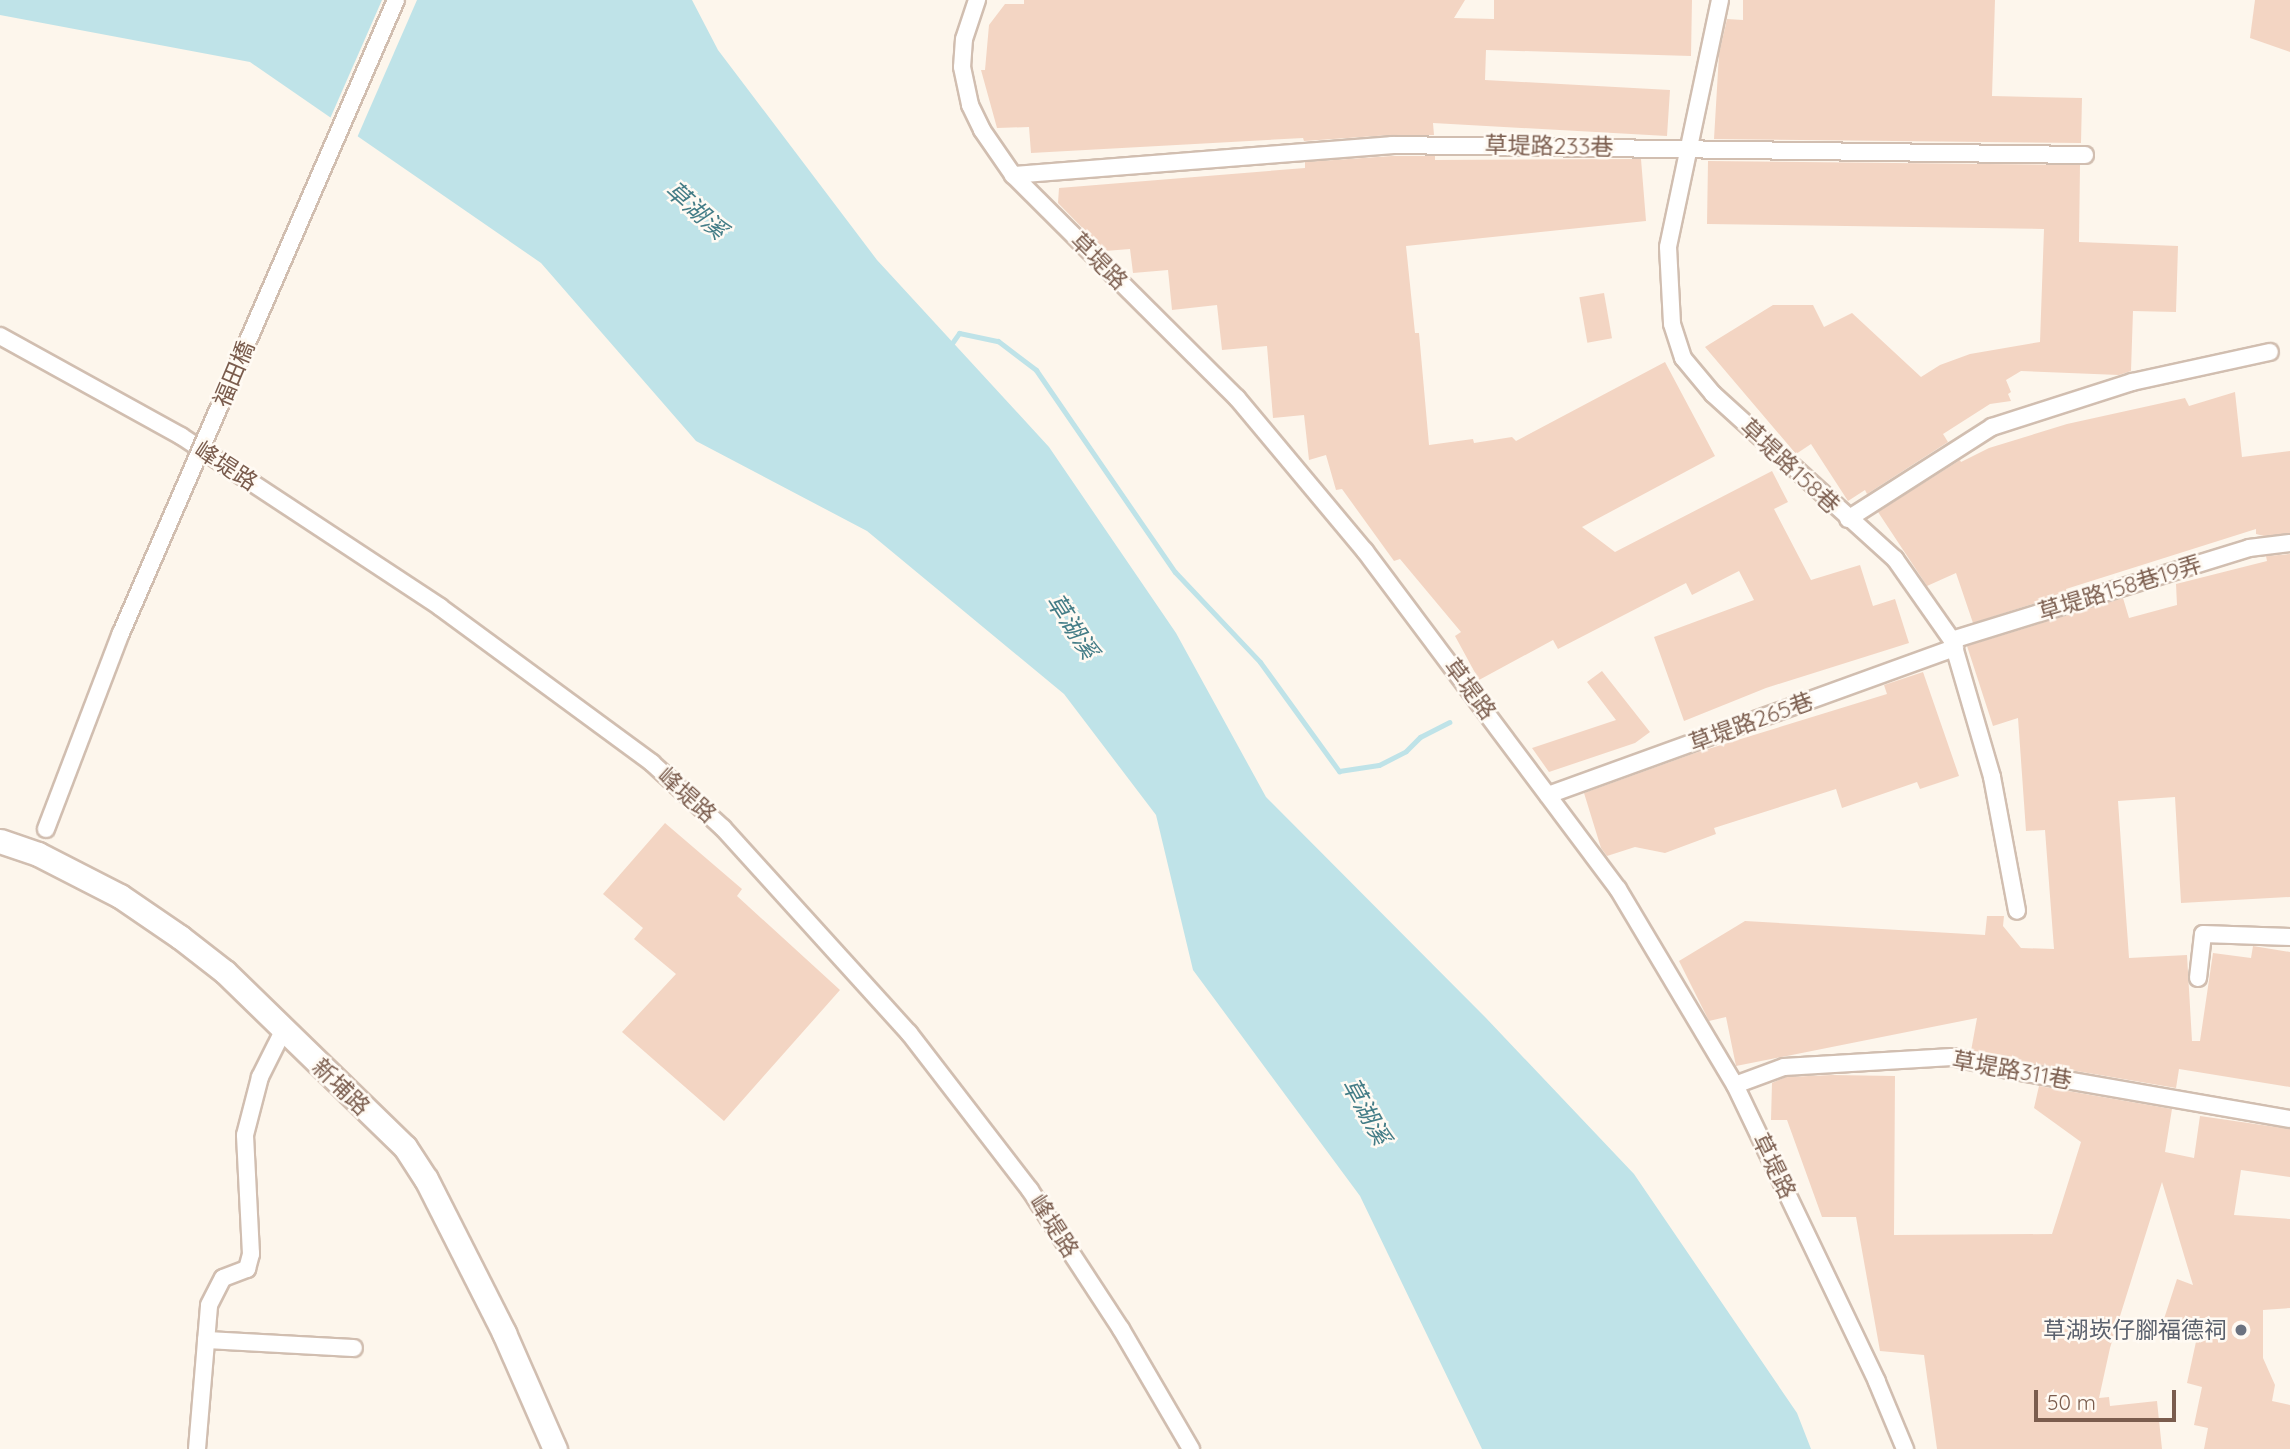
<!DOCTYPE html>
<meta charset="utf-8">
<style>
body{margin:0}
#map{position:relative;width:2290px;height:1449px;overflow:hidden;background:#fdf6ec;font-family:Quicksand,"Noto Sans TC",sans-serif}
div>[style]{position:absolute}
.water>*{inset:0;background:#bfe3e8}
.pier>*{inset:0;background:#fdf6ec}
.stream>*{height:5px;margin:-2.5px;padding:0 2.5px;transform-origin:2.5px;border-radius:2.5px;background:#bfe3e8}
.building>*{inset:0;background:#f3d5c3;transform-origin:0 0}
.roads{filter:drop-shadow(2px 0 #d1beb0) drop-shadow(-2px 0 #d1beb0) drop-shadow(0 2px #d1beb0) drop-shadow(0 -2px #d1beb0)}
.street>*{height:16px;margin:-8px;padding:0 8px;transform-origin:8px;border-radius:8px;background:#fff}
.secondary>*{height:23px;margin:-11.5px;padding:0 11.5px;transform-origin:11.5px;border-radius:11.5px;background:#fff}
.bridges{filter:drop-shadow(2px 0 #d1beb0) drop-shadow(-2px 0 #d1beb0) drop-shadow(0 2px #d1beb0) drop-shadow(0 -2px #d1beb0)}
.street-bridge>*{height:16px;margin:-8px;padding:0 8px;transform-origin:8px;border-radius:8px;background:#fff}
.dots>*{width:19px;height:19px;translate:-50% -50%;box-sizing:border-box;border:4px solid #fffaf3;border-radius:50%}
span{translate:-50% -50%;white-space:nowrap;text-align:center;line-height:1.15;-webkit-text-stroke:5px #fffaf3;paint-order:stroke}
.street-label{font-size:23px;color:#7a5c4d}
.worship-label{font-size:23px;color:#5b616d}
.right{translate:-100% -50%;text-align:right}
.water-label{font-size:24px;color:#437c86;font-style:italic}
.scale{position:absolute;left:2034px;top:1390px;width:142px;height:32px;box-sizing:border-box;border:4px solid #7a5c4d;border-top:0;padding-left:9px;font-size:21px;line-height:24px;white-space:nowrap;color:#7a5c4d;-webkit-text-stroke:5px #fffaf3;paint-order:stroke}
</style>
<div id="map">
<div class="water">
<i style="clip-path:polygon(0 0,692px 0,718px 50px,877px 260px,1049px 447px,1176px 633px,1266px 797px,1486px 1018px,1634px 1174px,1797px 1413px,1811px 1449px,1482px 1449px,1360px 1196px,1193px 970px,1156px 815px,1064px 694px,867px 531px,696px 441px,541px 263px,250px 62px,0 15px)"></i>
</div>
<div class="pier">
<i style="clip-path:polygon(382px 0,417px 0,356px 140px,329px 121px)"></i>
</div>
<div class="stream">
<i style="left:950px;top:346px;width:16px;rotate:-55deg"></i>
<i style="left:959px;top:333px;width:40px;rotate:12deg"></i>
<i style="left:998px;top:341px;width:48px;rotate:37.3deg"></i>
<i style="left:1036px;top:370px;width:245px;rotate:55.5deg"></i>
<i style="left:1175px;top:572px;width:124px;rotate:46.6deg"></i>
<i style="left:1260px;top:662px;width:135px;rotate:54.1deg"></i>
<i style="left:1339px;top:771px;width:40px;rotate:-8.5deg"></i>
<i style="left:1379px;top:765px;width:30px;rotate:-27deg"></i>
<i style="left:1406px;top:751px;width:20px;rotate:-45deg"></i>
<i style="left:1420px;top:737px;width:33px;rotate:-27deg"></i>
</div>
<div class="building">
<i style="clip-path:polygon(1024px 0,1465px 0,1454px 18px,1494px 19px,1494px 0,1692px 0,1691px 56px,1486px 50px,1485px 80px,1670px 90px,1667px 136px,1433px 123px,1434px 135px,1391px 135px,1304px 141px,1303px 138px,1031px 153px,1029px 127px,997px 128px,981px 70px,985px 70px,989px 25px,1005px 4px,1024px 4px)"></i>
<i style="clip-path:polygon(1743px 0,1995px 0,1992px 96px,2082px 98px,2081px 143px,1714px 139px,1719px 54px,1727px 19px,1743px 20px)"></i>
<i style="clip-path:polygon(2255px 0,2290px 0,2290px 52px,2250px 38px)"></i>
<i style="clip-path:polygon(1392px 156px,1435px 156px,1435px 160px,1641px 159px,1646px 221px,1406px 246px,1415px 333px,1419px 333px,1429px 445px,1473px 439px,1474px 443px,1512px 437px,1516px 441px,1665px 362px,1715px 456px,1582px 527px,1615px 552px,1772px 471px,1788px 502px,1774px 509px,1811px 580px,1860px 565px,1873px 606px,1895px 599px,1909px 643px,1766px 688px,1684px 721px,1654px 637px,1754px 600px,1739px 571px,1692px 595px,1686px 583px,1558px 649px,1553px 640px,1479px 680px,1455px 636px,1461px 632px,1400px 559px,1394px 561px,1342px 489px,1336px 490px,1326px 455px,1309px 460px,1304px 415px,1273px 418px,1267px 346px,1222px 350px,1217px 305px,1172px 310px,1168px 270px,1133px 273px,1130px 249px,1105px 251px,1058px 203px,1059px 188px,1305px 168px,1305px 162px)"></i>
<i style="clip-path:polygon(1708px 161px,2080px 165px,2079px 242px,2178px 246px,2176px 312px,2133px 311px,2131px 371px,2119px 375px,2021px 371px,2006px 380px,2011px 392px,2008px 394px,2011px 401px,1990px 404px,1943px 434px,1948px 442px,1867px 494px,1865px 490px,1848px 501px,1811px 444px,1796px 454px,1705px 347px,1773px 305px,1813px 305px,1824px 327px,1852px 313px,1921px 377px,1940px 365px,1970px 354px,2040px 342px,2044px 229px,1707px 224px)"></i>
<i style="left:1604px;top:293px;width:46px;height:25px;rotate:80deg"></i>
<i style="clip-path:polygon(2235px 392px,2242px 457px,2290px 451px,2290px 533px,2264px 536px,2256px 534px,2256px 529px,2066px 589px,2067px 593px,1973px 623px,1956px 573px,1927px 586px,1878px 512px,1960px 460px,1961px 462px,1989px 448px,2067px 424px,2185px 398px,2189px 406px)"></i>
<i style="clip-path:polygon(2290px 554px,2290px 897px,2181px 903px,2175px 797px,2118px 801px,2129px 958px,2187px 955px,2192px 1041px,2200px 1041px,2213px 953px,2251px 958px,2253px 946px,2290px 952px,2290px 1087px,2179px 1069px,2176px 1088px,2011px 1060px,1971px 1051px,1977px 1018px,1736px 1066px,1726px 1017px,1709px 1021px,1679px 961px,1745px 921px,1985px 935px,1987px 916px,2004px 916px,2003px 926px,2021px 948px,2054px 949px,2045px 830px,2026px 831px,2018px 718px,1993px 726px,1967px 646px,2123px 598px,2129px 618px,2177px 605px,2176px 584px,2267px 561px,2266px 556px)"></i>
<i style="clip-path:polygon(1602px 671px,1650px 732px,1635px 743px,1549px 772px,1532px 748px,1616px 720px,1587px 682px)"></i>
<i style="clip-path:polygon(1923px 672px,1959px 776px,1920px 789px,1917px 782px,1842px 808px,1836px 789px,1714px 828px,1716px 834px,1665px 853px,1635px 847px,1607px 856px,1601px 848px,1584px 793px,1695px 753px,1887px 694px,1884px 685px)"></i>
<i style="clip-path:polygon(665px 823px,742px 889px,737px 896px,840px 990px,724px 1121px,622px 1032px,676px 974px,634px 939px,643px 928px,603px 894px)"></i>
<i style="clip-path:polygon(1832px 1075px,1895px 1076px,1894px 1235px,2052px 1234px,2081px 1142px,2034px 1108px,2039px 1086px,2172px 1109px,2165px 1152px,2194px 1158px,2200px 1116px,2290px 1129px,2290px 1177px,2241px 1170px,2234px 1215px,2290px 1219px,2290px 1308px,2263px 1310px,2263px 1358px,2275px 1385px,2272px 1401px,2290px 1405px,2290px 1449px,2204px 1449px,2208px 1428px,2194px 1425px,2202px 1387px,2187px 1383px,2199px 1328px,2179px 1334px,2161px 1328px,2177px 1279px,2193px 1285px,2162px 1182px,2110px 1348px,2099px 1398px,2109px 1397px,2110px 1406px,2157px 1401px,2162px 1449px,1937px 1449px,1924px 1355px,1880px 1351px,1856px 1217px,1822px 1217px,1787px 1120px,1771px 1120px,1772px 1083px,1786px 1077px)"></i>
</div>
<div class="roads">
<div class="street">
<i style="left:977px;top:0;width:41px;rotate:108.4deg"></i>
<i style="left:964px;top:39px;width:28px;rotate:94deg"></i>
<i style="left:962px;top:67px;width:39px;rotate:78deg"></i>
<i style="left:970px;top:105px;width:28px;rotate:64deg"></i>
<i style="left:982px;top:130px;width:55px;rotate:55.4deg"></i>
<i style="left:1013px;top:175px;width:316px;rotate:44.9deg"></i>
<i style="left:1237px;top:398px;width:199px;rotate:50.1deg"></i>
<i style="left:1365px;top:551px;width:422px;rotate:53.2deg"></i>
<i style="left:1618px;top:889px;width:228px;rotate:59.2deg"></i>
<i style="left:1735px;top:1085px;width:329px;rotate:64.4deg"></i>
<i style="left:1877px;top:1382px;width:73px;rotate:67.3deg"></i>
<i style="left:1720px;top:0;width:252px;rotate:101.9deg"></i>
<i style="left:1668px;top:247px;width:77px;rotate:87deg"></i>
<i style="left:1672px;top:324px;width:36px;rotate:72deg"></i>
<i style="left:1683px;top:358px;width:47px;rotate:50.2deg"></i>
<i style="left:1713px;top:394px;width:246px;rotate:42.2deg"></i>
<i style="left:1895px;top:559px;width:99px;rotate:54.9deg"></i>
<i style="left:1952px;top:640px;width:143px;rotate:73.7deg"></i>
<i style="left:1992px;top:777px;width:136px;rotate:79.4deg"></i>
<i style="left:1013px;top:175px;width:380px;rotate:-4.5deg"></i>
<i style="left:1392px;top:145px;width:693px;rotate:0.83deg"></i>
<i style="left:0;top:336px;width:207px;rotate:28.9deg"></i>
<i style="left:181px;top:436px;width:310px;rotate:33.4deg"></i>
<i style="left:440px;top:607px;width:263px;rotate:36.3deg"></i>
<i style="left:652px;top:763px;width:96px;rotate:42.5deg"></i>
<i style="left:723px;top:828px;width:277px;rotate:47.8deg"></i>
<i style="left:909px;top:1033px;width:198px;rotate:52.4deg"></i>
<i style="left:1030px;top:1190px;width:166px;rotate:56.8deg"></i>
<i style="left:1121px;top:1329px;width:139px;rotate:59.7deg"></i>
<i style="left:1848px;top:519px;width:171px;rotate:-32.6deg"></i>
<i style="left:1992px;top:427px;width:147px;rotate:-17.8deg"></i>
<i style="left:2132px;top:382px;width:141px;rotate:-12.3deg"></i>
<i style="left:1952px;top:640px;width:311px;rotate:-17.2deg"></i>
<i style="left:2249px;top:548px;width:41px;rotate:-7deg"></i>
<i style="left:1548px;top:795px;width:433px;rotate:-19.9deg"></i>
<i style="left:2198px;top:978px;width:44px;rotate:-83.5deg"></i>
<i style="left:2203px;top:934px;width:87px;rotate:2deg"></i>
<i style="left:1735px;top:1085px;width:52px;rotate:-20.2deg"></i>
<i style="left:1784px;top:1067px;width:168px;rotate:-3.4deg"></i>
<i style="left:1952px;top:1057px;width:58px;rotate:12.8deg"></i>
<i style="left:2009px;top:1070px;width:285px;rotate:9.9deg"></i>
<i style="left:206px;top:1340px;width:148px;rotate:3.1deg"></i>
<i style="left:197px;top:1449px;width:144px;rotate:-85.2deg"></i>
<i style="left:209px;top:1305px;width:30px;rotate:-63deg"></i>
<i style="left:223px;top:1278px;width:26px;rotate:-21deg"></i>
<i style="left:247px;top:1269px;width:16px;rotate:-75deg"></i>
<i style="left:251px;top:1254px;width:119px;rotate:-92.9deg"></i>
<i style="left:245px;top:1135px;width:60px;rotate:-75.5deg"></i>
<i style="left:260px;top:1077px;width:51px;rotate:-63.4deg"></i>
</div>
<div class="secondary">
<i style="left:0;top:841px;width:40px;rotate:18.9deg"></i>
<i style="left:38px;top:854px;width:92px;rotate:27.1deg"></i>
<i style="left:120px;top:896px;width:73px;rotate:34.3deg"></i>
<i style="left:180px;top:937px;width:57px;rotate:37.9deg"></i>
<i style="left:225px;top:972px;width:251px;rotate:44.2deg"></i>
<i style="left:405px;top:1147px;width:38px;rotate:57deg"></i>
<i style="left:426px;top:1179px;width:173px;rotate:63.1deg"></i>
<i style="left:504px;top:1333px;width:127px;rotate:66.3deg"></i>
</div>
</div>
<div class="bridges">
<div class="street-bridge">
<i style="left:46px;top:829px;width:210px;rotate:-69.1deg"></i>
<i style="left:121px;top:633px;width:690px;rotate:-66.52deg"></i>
</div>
</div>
<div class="dots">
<i style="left:2241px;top:1330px;background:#6b7280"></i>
</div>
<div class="street-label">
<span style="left:1549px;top:146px;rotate:1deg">草堤路233巷</span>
<span style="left:1099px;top:261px;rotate:45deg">草堤路</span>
<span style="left:234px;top:374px;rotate:-67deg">福田橋</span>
<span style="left:226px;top:466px;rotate:33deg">峰堤路</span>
<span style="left:1790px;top:466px;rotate:43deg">草堤路158巷</span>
<span style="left:2120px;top:588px;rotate:-17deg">草堤路158巷19弄</span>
<span style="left:1470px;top:689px;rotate:53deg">草堤路</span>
<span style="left:1751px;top:722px;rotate:-20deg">草堤路265巷</span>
<span style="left:687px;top:795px;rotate:42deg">峰堤路</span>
<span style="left:2012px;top:1070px;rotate:10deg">草堤路311巷</span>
<span style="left:341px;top:1087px;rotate:44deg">新埔路</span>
<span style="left:1774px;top:1166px;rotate:64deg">草堤路</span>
<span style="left:1054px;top:1226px;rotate:57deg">峰堤路</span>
</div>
<div class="worship-label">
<span class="right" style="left:2227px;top:1330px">草湖崁仔腳福德祠</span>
</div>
<div class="water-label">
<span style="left:696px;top:210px;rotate:42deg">草湖溪</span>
<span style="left:1072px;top:626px;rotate:57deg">草湖溪</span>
<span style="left:1366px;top:1111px;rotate:61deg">草湖溪</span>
</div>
<div class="scale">50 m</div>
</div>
